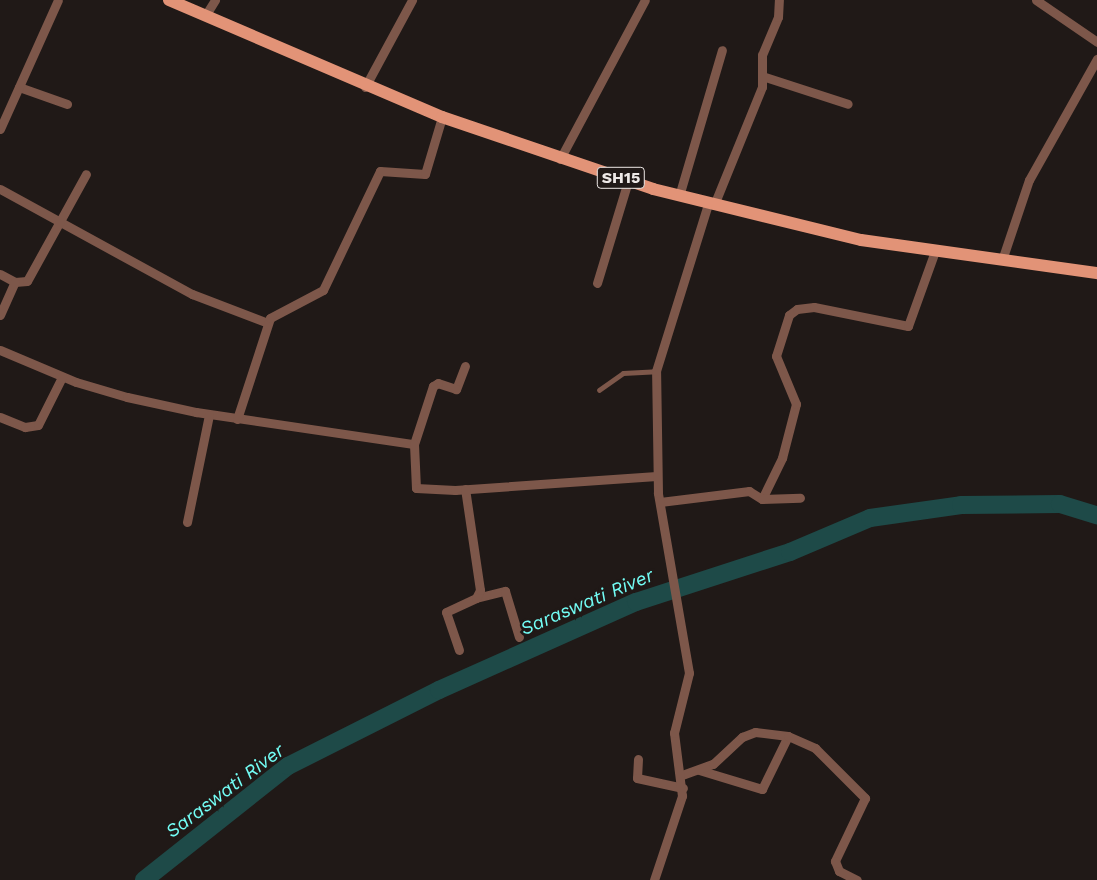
<!DOCTYPE html>
<style>
body{margin:0}
#map{position:relative;width:1097px;height:880px;overflow:hidden;background:#201917;font-family:"Work Sans",sans-serif}
div>[style]{position:absolute}
.river>*{height:18px;margin:-9px;padding:0 9px;transform-origin:9px;border-radius:9px;background:#1e4a48}
.service>*{height:4.5px;margin:-2.25px;padding:0 2.25px;transform-origin:2.25px;border-radius:2.25px;background:#7d574a}
.minor>*{height:9px;margin:-4.5px;padding:0 4.5px;transform-origin:4.5px;border-radius:4.5px;background:#7d574a}
.primary>*{height:12px;margin:-6px;padding:0 6px;transform-origin:6px;border-radius:6px;background:#e29377}
span{translate:-50% -50%;white-space:nowrap;text-align:center;line-height:1.15;-webkit-text-stroke:5px #201917;paint-order:stroke}
.shield-label span{padding:1px 4px;background:#201917;border:1px solid;border-radius:4px;-webkit-text-stroke-width:0}
.shield-label{font-size:16px;color:#eee9e7;font-weight:700}
.water-label{font-size:19px;color:#73fef6;font-style:italic}
</style>
<div id="map">
<div class="river">
<i style="left:144px;top:880px;width:184px;rotate:-38.4deg"></i>
<i style="left:288px;top:766px;width:169px;rotate:-26.7deg"></i>
<i style="left:439px;top:690px;width:216px;rotate:-24.1deg"></i>
<i style="left:636px;top:602px;width:162px;rotate:-18deg"></i>
<i style="left:790px;top:552px;width:87px;rotate:-23deg"></i>
<i style="left:870px;top:518px;width:92px;rotate:-8.1deg"></i>
<i style="left:961px;top:505px;width:99px;rotate:-0.6deg"></i>
<i style="left:1060px;top:504px;width:39px;rotate:17deg"></i>
</div>
<div class="service">
<i style="left:599px;top:390px;width:29px;rotate:-35deg"></i>
<i style="left:623px;top:373px;width:33px;rotate:-3deg"></i>
</div>
<div class="minor">
<i style="left:1036px;top:0;width:74px;rotate:34.5deg"></i>
<i style="left:205px;top:16px;width:19px;rotate:-58deg"></i>
<i style="left:762px;top:76px;width:90px;rotate:18deg"></i>
<i style="left:19px;top:87px;width:51px;rotate:19.5deg"></i>
<i style="left:365px;top:87px;width:99px;rotate:-61.6deg"></i>
<i style="left:0;top:129px;width:141px;rotate:-65.8deg"></i>
<i style="left:560px;top:159px;width:180px;rotate:-61.9deg"></i>
<i style="left:0;top:189px;width:219px;rotate:28.7deg"></i>
<i style="left:192px;top:294px;width:81px;rotate:20.9deg"></i>
<i style="left:679px;top:196px;width:152px;rotate:-73.6deg"></i>
<i style="left:714px;top:205px;width:127px;rotate:-67.9deg"></i>
<i style="left:762px;top:87px;width:32px;rotate:-90deg"></i>
<i style="left:762px;top:55px;width:41px;rotate:-67.2deg"></i>
<i style="left:778px;top:17px;width:17px;rotate:-87deg"></i>
<i style="left:1002px;top:260px;width:84px;rotate:-71.4deg"></i>
<i style="left:1029px;top:180px;width:139px;rotate:-60.7deg"></i>
<i style="left:0;top:274px;width:17px;rotate:28deg"></i>
<i style="left:15px;top:282px;width:12px;rotate:-5deg"></i>
<i style="left:27px;top:281px;width:122px;rotate:-61.1deg"></i>
<i style="left:597px;top:283px;width:107px;rotate:-73.1deg"></i>
<i style="left:0;top:315px;width:36px;rotate:-66deg"></i>
<i style="left:0;top:350px;width:82px;rotate:22.8deg"></i>
<i style="left:76px;top:382px;width:53px;rotate:16.4deg"></i>
<i style="left:127px;top:397px;width:71px;rotate:12.3deg"></i>
<i style="left:196px;top:412px;width:220px;rotate:8.4deg"></i>
<i style="left:465px;top:366px;width:25px;rotate:111deg"></i>
<i style="left:456px;top:389px;width:19px;rotate:-162deg"></i>
<i style="left:438px;top:383px;width:6px;rotate:149deg"></i>
<i style="left:433px;top:386px;width:61px;rotate:108.1deg"></i>
<i style="left:414px;top:444px;width:44px;rotate:87.4deg"></i>
<i style="left:416px;top:488px;width:39px;rotate:3deg"></i>
<i style="left:455px;top:490px;width:202px;rotate:-4deg"></i>
<i style="left:0;top:417px;width:27px;rotate:22deg"></i>
<i style="left:25px;top:427px;width:13px;rotate:-9deg"></i>
<i style="left:38px;top:425px;width:54px;rotate:-63.4deg"></i>
<i style="left:237px;top:419px;width:106px;rotate:-71.9deg"></i>
<i style="left:270px;top:318px;width:60px;rotate:-27.8deg"></i>
<i style="left:323px;top:290px;width:132px;rotate:-64.4deg"></i>
<i style="left:380px;top:171px;width:45px;rotate:3.8deg"></i>
<i style="left:425px;top:174px;width:59px;rotate:-73.4deg"></i>
<i style="left:762px;top:499px;width:46px;rotate:-64deg"></i>
<i style="left:782px;top:458px;width:56px;rotate:-75.5deg"></i>
<i style="left:796px;top:404px;width:52px;rotate:-112.6deg"></i>
<i style="left:776px;top:356px;width:43px;rotate:-72.4deg"></i>
<i style="left:789px;top:315px;width:10px;rotate:-37deg"></i>
<i style="left:797px;top:309px;width:17px;rotate:-7deg"></i>
<i style="left:814px;top:307px;width:96px;rotate:11.4deg"></i>
<i style="left:908px;top:326px;width:80px;rotate:-70.2deg"></i>
<i style="left:660px;top:502px;width:90px;rotate:-7deg"></i>
<i style="left:749px;top:491px;width:15px;rotate:32deg"></i>
<i style="left:762px;top:499px;width:38px;rotate:-2deg"></i>
<i style="left:187px;top:522px;width:109px;rotate:-78.4deg"></i>
<i style="left:476px;top:598px;width:30px;rotate:-14deg"></i>
<i style="left:505px;top:591px;width:48px;rotate:73.1deg"></i>
<i style="left:459px;top:650px;width:40px;rotate:-108.9deg"></i>
<i style="left:446px;top:612px;width:33px;rotate:-25deg"></i>
<i style="left:476px;top:598px;width:9px;rotate:-63deg"></i>
<i style="left:480px;top:590px;width:102px;rotate:-98.4deg"></i>
<i style="left:638px;top:759px;width:19px;rotate:93deg"></i>
<i style="left:637px;top:778px;width:47px;rotate:12.3deg"></i>
<i style="left:699px;top:770px;width:66px;rotate:16.8deg"></i>
<i style="left:762px;top:789px;width:59px;rotate:-63.9deg"></i>
<i style="left:682px;top:775px;width:33px;rotate:-20deg"></i>
<i style="left:713px;top:764px;width:40px;rotate:-43deg"></i>
<i style="left:742px;top:737px;width:14px;rotate:-21deg"></i>
<i style="left:755px;top:732px;width:33px;rotate:7deg"></i>
<i style="left:788px;top:736px;width:30px;rotate:24deg"></i>
<i style="left:815px;top:748px;width:71px;rotate:45deg"></i>
<i style="left:865px;top:798px;width:70px;rotate:115.5deg"></i>
<i style="left:835px;top:861px;width:11px;rotate:68deg"></i>
<i style="left:839px;top:871px;width:20px;rotate:27deg"></i>
<i style="left:654px;top:880px;width:89px;rotate:-71.6deg"></i>
<i style="left:682px;top:796px;width:64px;rotate:-97.2deg"></i>
<i style="left:674px;top:733px;width:62px;rotate:-76deg"></i>
<i style="left:689px;top:673px;width:183px;rotate:-99.8deg"></i>
<i style="left:658px;top:493px;width:122px;rotate:-90.9deg"></i>
<i style="left:656px;top:371px;width:175px;rotate:-72.7deg"></i>
</div>
<div class="primary">
<i style="left:169px;top:0;width:297px;rotate:23.2deg"></i>
<i style="left:442px;top:117px;width:223px;rotate:18.8deg"></i>
<i style="left:653px;top:189px;width:214px;rotate:13.8deg"></i>
<i style="left:861px;top:240px;width:238px;rotate:8deg"></i>
</div>
<div class="shield-label">
<span style="left:621px;top:178px">SH15</span>
</div>
<div class="water-label">
<span style="left:587px;top:602px;rotate:-23deg">Saraswati River</span>
<span style="left:225px;top:791px;rotate:-37deg">Saraswati River</span>
</div>
</div>
